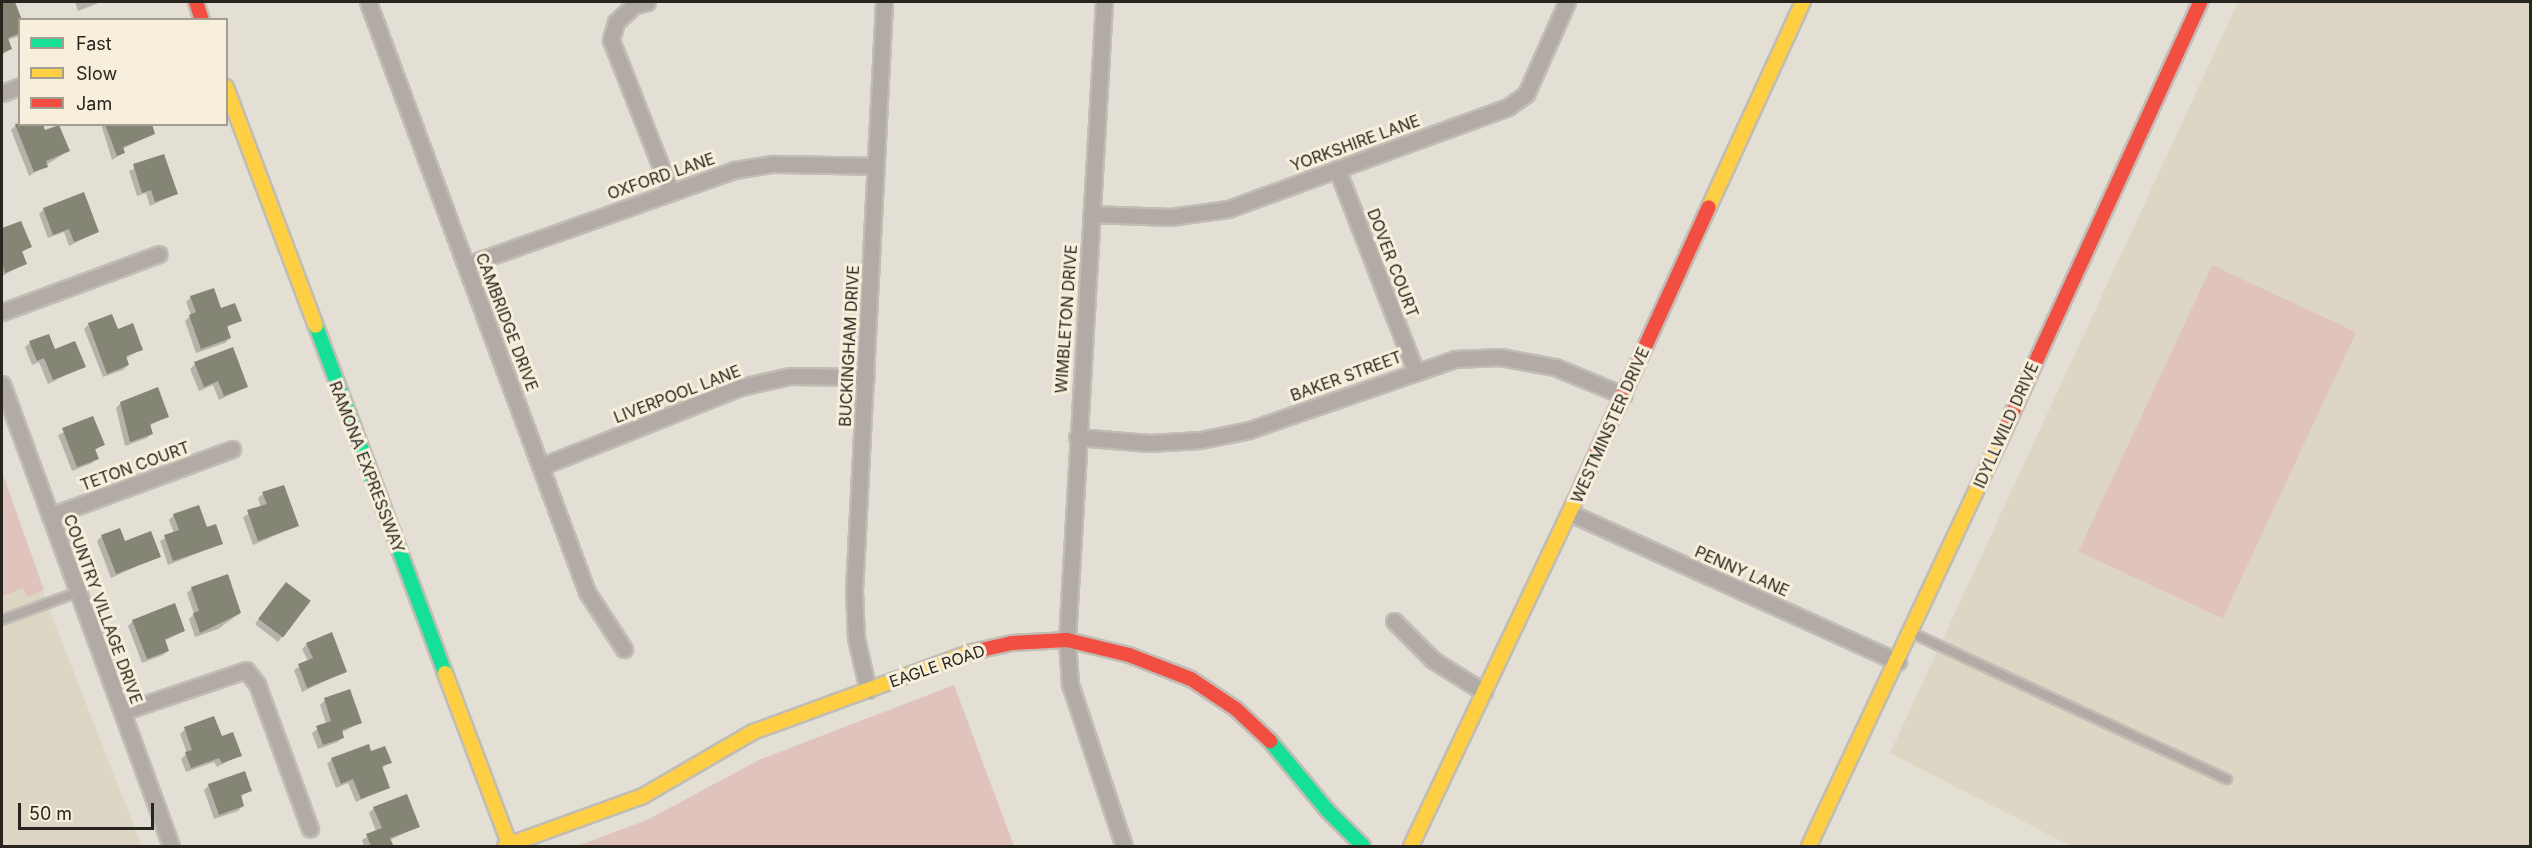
<!DOCTYPE html>
<style>
body{margin:0}
#map{position:relative;width:2532px;height:848px;overflow:hidden;background:#e3dfd5;font-family:Inter,sans-serif}
div>[style]{position:absolute}
.built>*{inset:0;background:#ded6c5}
.green>*{inset:0;background:#e1c3bd;transform-origin:0 0}
.shadow>*{inset:0;background:#0003}
.building>*{inset:0;background:#858576;transform-origin:0 0}
.path>*{height:3px;margin-top:-1.5px;transform-origin:0;background:repeating-linear-gradient(90deg,#a8a39d 0 6px,transparent 0 9px)}
.roads{filter:drop-shadow(2px 0 #c1bdb5) drop-shadow(-2px 0 #c1bdb5) drop-shadow(0 2px #c1bdb5) drop-shadow(0 -2px #c1bdb5)}
.lane>*{height:8px;margin:-4px;padding:0 4px;transform-origin:4px;border-radius:4px;background:#b2aba5}
.street>*{height:15px;margin:-7.5px;padding:0 7.5px;transform-origin:7.5px;border-radius:7.5px;background:#b2aba5}
.fast>*{height:14px;margin:-7px;padding:0 7px;transform-origin:7px;border-radius:7px;background:#16e098}
.slow>*{height:14px;margin:-7px;padding:0 7px;transform-origin:7px;border-radius:7px;background:#ffcf43}
.jam>*{height:14px;margin:-7px;padding:0 7px;transform-origin:7px;border-radius:7px;background:#f24e42}
span{translate:-50% -50%;white-space:nowrap;text-align:center;line-height:1.15;-webkit-text-stroke:6px #f7eedc;paint-order:stroke}
.street-label{font-size:16px;color:#28251e}
.frame{position:absolute;inset:0;border:3px solid #28251e;pointer-events:none}
.legend{position:absolute;left:18px;top:18px;width:210px;height:108px;box-sizing:border-box;background:#f7eedc;border:2px solid #a49e90;margin:0;padding:8px 10px;list-style:none;font-size:18px;color:#28251e}
.legend li{display:flex;align-items:center;gap:12px;height:30px}
.legend b{width:30px;border:2px solid #a49e90}
.scale{position:absolute;left:18px;top:803px;width:136px;height:27px;box-sizing:border-box;border:3px solid #28251e;border-top:0;padding-left:8px;font-size:18px;line-height:21px;white-space:nowrap;color:#28251e;-webkit-text-stroke:4px #f7eedc;paint-order:stroke}
</style>
<div id="map">
<div class="built">
<i style="clip-path:polygon(2238px 2px,2530px 2px,2530px 846px,2071px 846px,1890px 753px)"></i>
<i style="clip-path:polygon(2px 477px,51px 614px,142px 846px,2px 846px)"></i>
</div>
<div class="green">
<i style="left:2212px;top:265px;width:159px;height:316px;rotate:25deg"></i>
<i style="clip-path:polygon(2px 472px,44px 590px,27px 597px,23px 588px,3px 596px,2px 601px)"></i>
<i style="clip-path:polygon(954px 685px,1014px 846px,577px 846px,647px 820px,759px 760px)"></i>
</div>
<div class="shadow">
<i style="clip-path:polygon(2px 2px,14px 2px,20px 20px,20px 36px,7px 40px,10px 49px,2px 55px)"></i>
<i style="clip-path:polygon(75px 2px,101px 2px,78px 11px)"></i>
<i style="clip-path:polygon(101px 124px,150px 124px,154px 134px,122px 149px,123px 153px,112px 160px)"></i>
<i style="clip-path:polygon(16px 125px,44px 132px,68px 151px,29px 176px,11px 130px)"></i>
<i style="clip-path:polygon(163px 155px,176px 194px,150px 206px,146px 193px,137px 196px,129px 171px)"></i>
<i style="clip-path:polygon(44px 209px,98px 232px,69px 246px,64px 232px,48px 238px,39px 214px)"></i>
<i style="clip-path:polygon(20px 222px,30px 247px,21px 253px,25px 264px,2px 276px,2px 230px)"></i>
<i style="clip-path:polygon(191px 297px,240px 320px,226px 328px,230px 338px,225px 343px,196px 353px,185px 321px,191px 315px,186px 302px)"></i>
<i style="clip-path:polygon(89px 324px,117px 331px,141px 349px,125px 359px,128px 365px,123px 370px,103px 377px,84px 329px)"></i>
<i style="clip-path:polygon(30px 343px,54px 351px,84px 366px,48px 384px,39px 362px,32px 365px,25px 347px)"></i>
<i style="clip-path:polygon(195px 364px,247px 387px,219px 400px,213px 385px,199px 391px,190px 369px)"></i>
<i style="clip-path:polygon(121px 403px,168px 416px,149px 426px,152px 433px,147px 438px,125px 446px,116px 408px)"></i>
<i style="clip-path:polygon(93px 418px,103px 444px,94px 451px,97px 458px,92px 463px,72px 471px,58px 435px)"></i>
<i style="clip-path:polygon(263px 494px,297px 526px,253px 545px,243px 517px,261px 507px,258px 498px)"></i>
<i style="clip-path:polygon(174px 515px,206px 529px,221px 544px,168px 565px,160px 541px,174px 533px,169px 520px)"></i>
<i style="clip-path:polygon(102px 536px,159px 556px,111px 578px,97px 541px)"></i>
<i style="clip-path:polygon(192px 588px,240px 613px,218px 629px,195px 637px,189px 619px,194px 614px,187px 593px)"></i>
<i style="clip-path:polygon(281px 588px,282px 637px,278px 642px,255px 624px)"></i>
<i style="clip-path:polygon(133px 621px,184px 631px,164px 641px,168px 650px,163px 655px,142px 663px,128px 626px)"></i>
<i style="clip-path:polygon(307px 644px,346px 671px,302px 692px,294px 670px,308px 661px,302px 649px)"></i>
<i style="clip-path:polygon(325px 700px,360px 723px,341px 733px,343px 737px,338px 742px,318px 749px,312px 733px,326px 723px,320px 705px)"></i>
<i style="clip-path:polygon(185px 729px,221px 738px,240px 755px,217px 767px,214px 762px,186px 772px,181px 759px,187px 753px,180px 734px)"></i>
<i style="clip-path:polygon(370px 753px,390px 762px,381px 769px,388px 787px,356px 802px,348px 783px,336px 788px,327px 764px,332px 759px)"></i>
<i style="clip-path:polygon(209px 785px,250px 790px,240px 797px,243px 806px,238px 811px,214px 819px,204px 790px)"></i>
<i style="clip-path:polygon(374px 808px,418px 827px,390px 840px,389px 846px,364px 846px,362px 840px,376px 831px,369px 813px)"></i>
</div>
<div class="building">
<i style="clip-path:polygon(2px 2px,15px 2px,22px 20px,20px 33px,8px 38px,12px 49px,2px 53px)"></i>
<i style="clip-path:polygon(20px 123px,43px 124px,45px 130px,59px 125px,70px 151px,46px 161px,48px 167px,34px 172px,15px 124px)"></i>
<i style="clip-path:polygon(105px 124px,152px 124px,155px 134px,123px 147px,125px 153px,117px 156px)"></i>
<i style="clip-path:polygon(164px 154px,178px 194px,155px 202px,151px 190px,142px 193px,133px 164px)"></i>
<i style="clip-path:polygon(84px 192px,99px 232px,74px 242px,69px 229px,53px 235px,43px 208px)"></i>
<i style="clip-path:polygon(21px 221px,32px 247px,22px 251px,27px 264px,5px 273px,2px 262px,2px 228px)"></i>
<i style="clip-path:polygon(214px 288px,221px 308px,235px 303px,242px 321px,227px 326px,231px 338px,201px 349px,189px 315px,196px 312px,190px 296px)"></i>
<i style="clip-path:polygon(112px 314px,118px 329px,133px 323px,143px 350px,126px 356px,129px 365px,107px 374px,88px 323px)"></i>
<i style="clip-path:polygon(49px 334px,55px 349px,75px 341px,86px 367px,53px 380px,44px 358px,37px 361px,29px 341px)"></i>
<i style="clip-path:polygon(233px 347px,248px 387px,224px 396px,218px 381px,204px 387px,194px 362px)"></i>
<i style="clip-path:polygon(158px 387px,169px 417px,150px 424px,153px 434px,130px 442px,120px 402px)"></i>
<i style="clip-path:polygon(93px 416px,105px 445px,95px 449px,99px 459px,77px 467px,62px 428px)"></i>
<i style="clip-path:polygon(284px 485px,299px 526px,258px 541px,247px 510px,267px 504px,262px 492px)"></i>
<i style="clip-path:polygon(199px 505px,207px 527px,216px 524px,223px 544px,173px 561px,164px 535px,179px 530px,173px 514px)"></i>
<i style="clip-path:polygon(120px 528px,125px 541px,151px 531px,161px 557px,116px 574px,101px 535px)"></i>
<i style="clip-path:polygon(228px 574px,241px 613px,200px 633px,193px 613px,199px 611px,191px 587px)"></i>
<i style="left:286px;top:582px;width:31px;height:46px;rotate:37deg"></i>
<i style="clip-path:polygon(175px 603px,185px 631px,165px 639px,169px 651px,147px 659px,132px 620px)"></i>
<i style="clip-path:polygon(332px 632px,347px 672px,307px 688px,298px 664px,313px 658px,306px 643px)"></i>
<i style="clip-path:polygon(350px 689px,362px 723px,342px 730px,344px 738px,323px 745px,316px 726px,331px 721px,324px 698px)"></i>
<i style="clip-path:polygon(214px 716px,222px 736px,233px 732px,242px 756px,222px 763px,219px 758px,191px 768px,185px 752px,192px 750px,184px 727px)"></i>
<i style="clip-path:polygon(369px 744px,371px 751px,385px 746px,392px 763px,382px 766px,390px 788px,361px 799px,353px 779px,341px 784px,331px 758px)"></i>
<i style="clip-path:polygon(245px 771px,252px 791px,241px 795px,244px 806px,219px 815px,208px 784px)"></i>
<i style="clip-path:polygon(407px 794px,420px 827px,390px 838px,393px 845px,371px 846px,366px 834px,382px 828px,373px 807px)"></i>
</div>
<div class="path">
<i style="left:118px;top:846px;width:5px"></i>
</div>
<div class="roads">
<div class="lane">
<i style="left:2px;top:620px;width:81px;rotate:-20.2deg"></i>
<i style="left:1912px;top:633px;width:347px;rotate:24.9deg"></i>
</div>
<div class="street">
<i style="left:368px;top:2px;width:629px;rotate:69.64deg"></i>
<i style="left:587px;top:592px;width:68px;rotate:57deg"></i>
<i style="left:647px;top:2px;width:15px;rotate:164deg"></i>
<i style="left:633px;top:6px;width:23px;rotate:137deg"></i>
<i style="left:616px;top:22px;width:19px;rotate:106deg"></i>
<i style="left:611px;top:40px;width:161px;rotate:68.5deg"></i>
<i style="left:1104px;top:2px;width:639px;rotate:93.32deg"></i>
<i style="left:1067px;top:640px;width:44px;rotate:86.1deg"></i>
<i style="left:1070px;top:684px;width:171px;rotate:71.6deg"></i>
<i style="left:2px;top:93px;width:19px;rotate:-21deg"></i>
<i style="left:1337px;top:169px;width:216px;rotate:68.8deg"></i>
<i style="left:1091px;top:214px;width:79px;rotate:2.2deg"></i>
<i style="left:1170px;top:217px;width:59px;rotate:-7.9deg"></i>
<i style="left:1228px;top:209px;width:298px;rotate:-20deg"></i>
<i style="left:1508px;top:107px;width:22px;rotate:-36deg"></i>
<i style="left:1526px;top:94px;width:101px;rotate:-66deg"></i>
<i style="left:466px;top:265px;width:284px;rotate:-19.5deg"></i>
<i style="left:734px;top:170px;width:39px;rotate:-9deg"></i>
<i style="left:773px;top:164px;width:102px;rotate:1.1deg"></i>
<i style="left:2px;top:312px;width:167px;rotate:-20.3deg"></i>
<i style="left:2px;top:384px;width:492px;rotate:69.9deg"></i>
<i style="left:1077px;top:437px;width:72px;rotate:4.8deg"></i>
<i style="left:1149px;top:443px;width:51px;rotate:-3.4deg"></i>
<i style="left:1200px;top:440px;width:50px;rotate:-11.5deg"></i>
<i style="left:1249px;top:430px;width:218px;rotate:-19deg"></i>
<i style="left:1455px;top:359px;width:45px;rotate:-2.5deg"></i>
<i style="left:1500px;top:357px;width:56px;rotate:10.3deg"></i>
<i style="left:1555px;top:367px;width:74px;rotate:22.4deg"></i>
<i style="left:542px;top:466px;width:214px;rotate:-21.7deg"></i>
<i style="left:741px;top:387px;width:50px;rotate:-12.7deg"></i>
<i style="left:790px;top:376px;width:76px;rotate:0.8deg"></i>
<i style="left:1570px;top:513px;width:360px;rotate:24.4deg"></i>
<i style="left:50px;top:516px;width:194px;rotate:-20.2deg"></i>
<i style="left:1394px;top:621px;width:55px;rotate:45deg"></i>
<i style="left:1433px;top:660px;width:60px;rotate:32.1deg"></i>
<i style="left:868px;top:690px;width:53px;rotate:-103deg"></i>
<i style="left:856px;top:638px;width:47px;rotate:-92.4deg"></i>
<i style="left:854px;top:591px;width:590px;rotate:-87.08deg"></i>
<i style="left:122px;top:712px;width:131px;rotate:-18.7deg"></i>
<i style="left:246px;top:670px;width:18px;rotate:52deg"></i>
<i style="left:257px;top:684px;width:154px;rotate:69.9deg"></i>
</div>
<div class="fast">
<i style="left:316px;top:326px;width:370px;rotate:69.6deg"></i>
<i style="left:1270px;top:741px;width:89px;rotate:50.4deg"></i>
<i style="left:1327px;top:810px;width:51px;rotate:45deg"></i>
</div>
<div class="slow">
<i style="left:226px;top:87px;width:255px;rotate:69.4deg"></i>
<i style="left:1709px;top:207px;width:226px;rotate:-65.4deg"></i>
<i style="left:445px;top:673px;width:185px;rotate:69.4deg"></i>
<i style="left:505px;top:846px;width:147px;rotate:-19.9deg"></i>
<i style="left:643px;top:796px;width:127px;rotate:-30.2deg"></i>
<i style="left:753px;top:732px;width:233px;rotate:-20.1deg"></i>
<i style="left:1411px;top:846px;width:402px;rotate:-64.6deg"></i>
<i style="left:1809px;top:846px;width:459px;rotate:-64.8deg"></i>
</div>
<div class="jam">
<i style="left:196px;top:2px;width:19px;rotate:72deg"></i>
<i style="left:2004px;top:431px;width:472px;rotate:-65.4deg"></i>
<i style="left:1583px;top:483px;width:303px;rotate:-65.5deg"></i>
<i style="left:972px;top:652px;width:41px;rotate:-12.7deg"></i>
<i style="left:1012px;top:643px;width:55px;rotate:-3.1deg"></i>
<i style="left:1067px;top:640px;width:64px;rotate:13.6deg"></i>
<i style="left:1129px;top:655px;width:66px;rotate:21.2deg"></i>
<i style="left:1191px;top:679px;width:54px;rotate:33.7deg"></i>
<i style="left:1236px;top:709px;width:47px;rotate:43.3deg"></i>
</div>
</div>
<div class="street-label">
<span style="left:1355px;top:143px;rotate:-20deg">YORKSHIRE LANE</span>
<span style="left:661px;top:176px;rotate:-19deg">OXFORD LANE</span>
<span style="left:1393px;top:263px;rotate:69deg">DOVER COURT</span>
<span style="left:1066px;top:319px;rotate:-86deg">WIMBLETON DRIVE</span>
<span style="left:507px;top:322px;rotate:69deg">CAMBRIDGE DRIVE</span>
<span style="left:849px;top:346px;rotate:-87deg">BUCKINGHAM DRIVE</span>
<span style="left:1346px;top:376px;rotate:-20deg">BAKER STREET</span>
<span style="left:677px;top:394px;rotate:-21deg">LIVERPOOL LANE</span>
<span style="left:1610px;top:425px;rotate:-66deg">WESTMINSTER DRIVE</span>
<span style="left:2006px;top:425px;rotate:-66deg">IDYLLWILD DRIVE</span>
<span style="left:135px;top:466px;rotate:-20deg">TETON COURT</span>
<span style="left:367px;top:467px;rotate:69deg">RAMONA EXPRESSWAY</span>
<span style="left:1742px;top:571px;rotate:24deg">PENNY LANE</span>
<span style="left:103px;top:609px;rotate:70deg">COUNTRY VILLAGE DRIVE</span>
<span style="left:937px;top:666px;rotate:-19deg">EAGLE ROAD</span>
</div>
<div class="frame"></div>
<ul class="legend">
<li><b style="height:8px;background:#16e098"></b>Fast</li>
<li><b style="height:8px;background:#ffcf43"></b>Slow</li>
<li><b style="height:8px;background:#f24e42"></b>Jam</li>
</ul>
<div class="scale">50 m</div>
</div>
